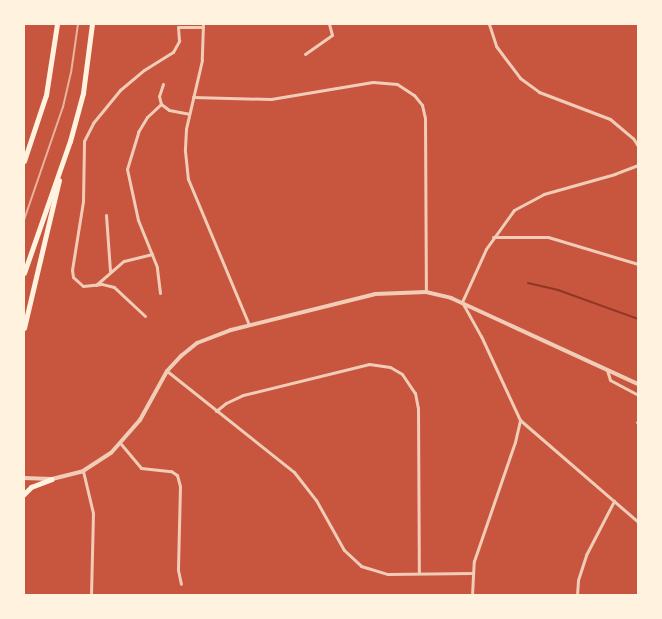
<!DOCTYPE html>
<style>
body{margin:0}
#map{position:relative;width:662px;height:619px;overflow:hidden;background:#c8553d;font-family:"Titillium Web",sans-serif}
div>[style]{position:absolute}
.stream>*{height:2px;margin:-1px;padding:0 1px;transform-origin:1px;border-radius:1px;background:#8f3625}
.minor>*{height:3px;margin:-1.5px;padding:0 1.5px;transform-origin:1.5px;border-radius:1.5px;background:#f1ccb7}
.tertiary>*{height:4px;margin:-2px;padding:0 2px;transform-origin:2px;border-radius:2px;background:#f1ccb7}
.trunk>*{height:5px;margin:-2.5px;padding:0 2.5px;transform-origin:2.5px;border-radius:2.5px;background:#fff3e0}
.rail>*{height:2px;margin:-1px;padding:0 1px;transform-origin:1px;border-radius:1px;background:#e9b49f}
span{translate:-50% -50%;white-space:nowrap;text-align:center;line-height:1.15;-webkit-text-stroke:4px #fff3e0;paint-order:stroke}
.frame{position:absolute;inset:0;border:25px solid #fff3e0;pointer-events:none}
</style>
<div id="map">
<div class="stream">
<i style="left:528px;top:283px;width:31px;rotate:13deg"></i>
<i style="left:558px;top:290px;width:85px;rotate:19.9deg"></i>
</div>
<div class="minor">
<i style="left:203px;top:24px;width:36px;rotate:92deg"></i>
<i style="left:202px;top:60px;width:71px;rotate:103.1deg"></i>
<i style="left:186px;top:129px;width:22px;rotate:93deg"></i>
<i style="left:185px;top:151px;width:28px;rotate:84deg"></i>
<i style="left:188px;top:179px;width:158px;rotate:67.3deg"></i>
<i style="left:489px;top:24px;width:23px;rotate:72deg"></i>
<i style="left:496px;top:46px;width:40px;rotate:53deg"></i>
<i style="left:520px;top:78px;width:24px;rotate:36deg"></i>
<i style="left:539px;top:92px;width:76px;rotate:20.8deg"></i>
<i style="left:610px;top:119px;width:30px;rotate:40deg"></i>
<i style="left:633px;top:138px;width:9px;rotate:58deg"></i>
<i style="left:305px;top:54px;width:33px;rotate:-35deg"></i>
<i style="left:332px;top:35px;width:11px;rotate:-105deg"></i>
<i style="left:163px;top:84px;width:13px;rotate:108deg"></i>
<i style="left:159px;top:96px;width:8px;rotate:76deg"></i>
<i style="left:161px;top:104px;width:10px;rotate:37deg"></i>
<i style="left:169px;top:110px;width:20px;rotate:11deg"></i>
<i style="left:193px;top:97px;width:78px;rotate:1.5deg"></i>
<i style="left:271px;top:99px;width:103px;rotate:-9.5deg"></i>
<i style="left:373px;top:82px;width:24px;rotate:5deg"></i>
<i style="left:397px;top:84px;width:20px;rotate:33deg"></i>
<i style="left:414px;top:95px;width:13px;rotate:51deg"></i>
<i style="left:422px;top:105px;width:13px;rotate:77deg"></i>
<i style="left:425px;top:118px;width:174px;rotate:89.7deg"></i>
<i style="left:638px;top:165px;width:25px;rotate:159deg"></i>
<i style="left:615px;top:174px;width:74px;rotate:164.3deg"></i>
<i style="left:544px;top:194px;width:34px;rotate:152deg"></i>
<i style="left:514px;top:210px;width:48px;rotate:125.7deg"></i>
<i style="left:486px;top:249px;width:58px;rotate:114.4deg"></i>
<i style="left:462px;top:302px;width:39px;rotate:61deg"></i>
<i style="left:481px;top:336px;width:93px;rotate:65.1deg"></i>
<i style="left:520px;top:420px;width:156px;rotate:40.8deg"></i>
<i style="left:106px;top:215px;width:56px;rotate:85.9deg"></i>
<i style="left:493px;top:237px;width:55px"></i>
<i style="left:548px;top:237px;width:94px;rotate:16.7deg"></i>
<i style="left:96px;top:285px;width:37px;rotate:-41deg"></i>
<i style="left:124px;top:261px;width:29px;rotate:-14deg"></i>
<i style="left:160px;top:293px;width:26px;rotate:-97deg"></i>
<i style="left:157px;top:267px;width:51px;rotate:-112deg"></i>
<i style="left:138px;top:220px;width:52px;rotate:-102.2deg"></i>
<i style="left:127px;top:169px;width:39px;rotate:-73deg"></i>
<i style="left:138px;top:132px;width:17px;rotate:-59deg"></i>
<i style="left:147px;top:117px;width:19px;rotate:-43deg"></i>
<i style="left:145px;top:316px;width:42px;rotate:-136.9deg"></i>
<i style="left:114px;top:287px;width:12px;rotate:-166deg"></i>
<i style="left:102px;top:284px;width:19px;rotate:174deg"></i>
<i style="left:83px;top:286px;width:13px;rotate:-138deg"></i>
<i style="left:73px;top:277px;width:7px;rotate:-98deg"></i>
<i style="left:72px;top:270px;width:70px;rotate:-80.9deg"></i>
<i style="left:83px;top:201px;width:60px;rotate:-89deg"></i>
<i style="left:84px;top:141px;width:20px;rotate:-63deg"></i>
<i style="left:93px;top:123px;width:43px;rotate:-50.7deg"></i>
<i style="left:120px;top:90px;width:31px;rotate:-40deg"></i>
<i style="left:144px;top:70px;width:34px;rotate:-32deg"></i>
<i style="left:173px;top:52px;width:13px;rotate:-61deg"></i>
<i style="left:179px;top:41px;width:14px;rotate:-94deg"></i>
<i style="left:178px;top:27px;width:25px"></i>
<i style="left:607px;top:370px;width:10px;rotate:73deg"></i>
<i style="left:610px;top:380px;width:32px;rotate:28deg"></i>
<i style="left:167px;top:371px;width:162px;rotate:38.5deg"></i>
<i style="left:294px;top:472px;width:36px;rotate:52deg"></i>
<i style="left:316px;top:500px;width:57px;rotate:60.8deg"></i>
<i style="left:344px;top:550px;width:23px;rotate:43deg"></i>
<i style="left:361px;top:566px;width:28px;rotate:17deg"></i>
<i style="left:388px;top:574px;width:84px;rotate:-0.7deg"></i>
<i style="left:216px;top:411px;width:13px;rotate:-39deg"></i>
<i style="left:226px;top:403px;width:19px;rotate:-25deg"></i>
<i style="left:243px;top:395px;width:130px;rotate:-13.8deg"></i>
<i style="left:369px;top:364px;width:21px;rotate:8deg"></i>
<i style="left:390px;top:367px;width:14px;rotate:30deg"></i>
<i style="left:402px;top:374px;width:23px;rotate:56deg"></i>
<i style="left:415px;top:393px;width:15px;rotate:79deg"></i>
<i style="left:418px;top:408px;width:165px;rotate:89.7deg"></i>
<i style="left:637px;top:422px;width:1px"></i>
<i style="left:121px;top:444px;width:31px;rotate:50deg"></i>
<i style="left:141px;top:468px;width:30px;rotate:6deg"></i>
<i style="left:171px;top:471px;width:7px;rotate:34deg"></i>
<i style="left:177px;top:475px;width:11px;rotate:75deg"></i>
<i style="left:180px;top:486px;width:84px;rotate:91.4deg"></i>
<i style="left:178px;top:570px;width:14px;rotate:78deg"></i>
<i style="left:83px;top:471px;width:43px;rotate:76.6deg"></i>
<i style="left:93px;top:513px;width:82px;rotate:91.4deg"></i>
<i style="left:472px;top:595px;width:34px;rotate:-87deg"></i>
<i style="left:474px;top:561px;width:126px;rotate:-71deg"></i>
<i style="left:515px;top:442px;width:23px;rotate:-77deg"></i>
<i style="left:577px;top:595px;width:15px;rotate:-86deg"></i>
<i style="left:578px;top:580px;width:26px;rotate:-72deg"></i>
<i style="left:586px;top:555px;width:61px;rotate:-62.6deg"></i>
</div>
<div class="tertiary">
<i style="left:24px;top:478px;width:28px;rotate:2deg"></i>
<i style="left:52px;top:479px;width:32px;rotate:-14deg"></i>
<i style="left:83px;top:471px;width:33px;rotate:-33deg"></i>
<i style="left:111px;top:453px;width:44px;rotate:-48.7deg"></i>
<i style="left:140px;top:420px;width:56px;rotate:-61.1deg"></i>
<i style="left:167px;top:371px;width:21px;rotate:-47deg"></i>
<i style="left:181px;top:356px;width:21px;rotate:-39deg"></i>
<i style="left:197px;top:343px;width:36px;rotate:-21deg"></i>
<i style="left:231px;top:330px;width:148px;rotate:-14deg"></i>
<i style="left:375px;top:294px;width:51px;rotate:-2.2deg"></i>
<i style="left:426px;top:292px;width:26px;rotate:13deg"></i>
<i style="left:451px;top:298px;width:206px;rotate:24.7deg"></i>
</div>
<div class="trunk">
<i style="left:24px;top:161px;width:70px;rotate:-71.6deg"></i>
<i style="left:46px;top:95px;width:72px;rotate:-81.2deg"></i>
<i style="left:24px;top:273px;width:140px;rotate:-70.8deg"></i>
<i style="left:70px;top:141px;width:50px;rotate:-74.8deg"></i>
<i style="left:83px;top:93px;width:70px;rotate:-82.6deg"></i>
<i style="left:24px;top:328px;width:152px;rotate:-76.7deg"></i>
<i style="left:24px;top:494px;width:10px;rotate:-45deg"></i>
<i style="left:31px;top:487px;width:22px;rotate:-21deg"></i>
</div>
<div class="rail">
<i style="left:24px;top:220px;width:120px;rotate:-71deg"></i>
<i style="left:63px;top:107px;width:35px;rotate:-77deg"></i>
<i style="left:71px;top:73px;width:49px;rotate:-81.9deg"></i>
</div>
<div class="frame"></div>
</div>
